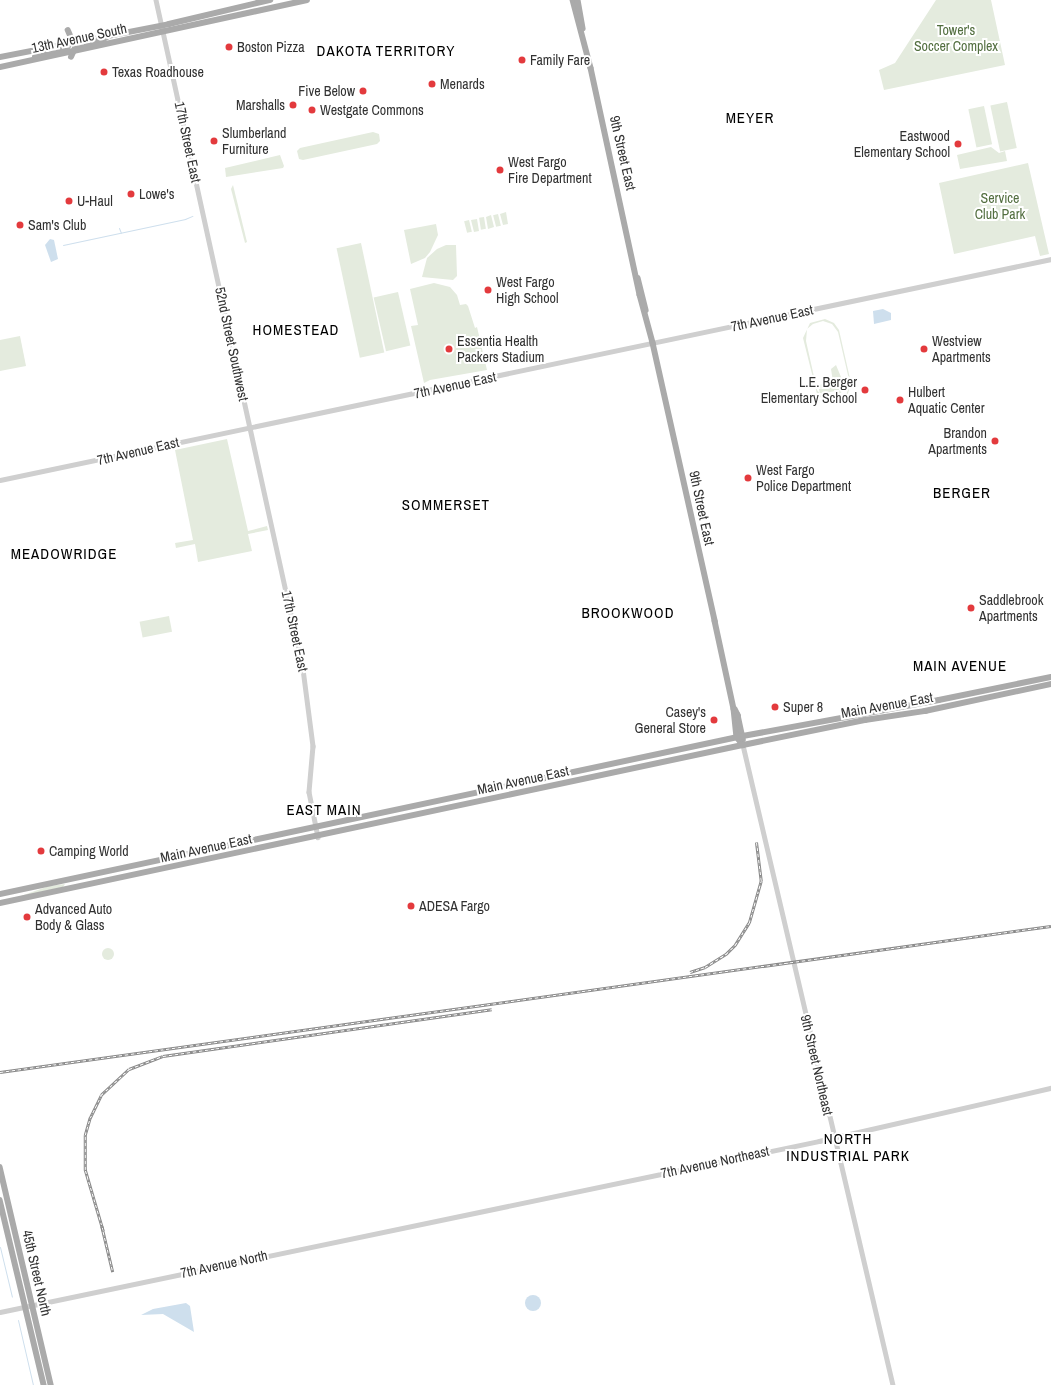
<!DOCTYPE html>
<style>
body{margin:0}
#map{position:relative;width:1051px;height:1385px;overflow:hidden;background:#fff;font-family:"Archivo Narrow",sans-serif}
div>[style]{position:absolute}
.green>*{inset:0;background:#e4ebde;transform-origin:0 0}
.round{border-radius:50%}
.water>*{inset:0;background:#cedfed}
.stream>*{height:1px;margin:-0.5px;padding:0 0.5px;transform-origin:0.5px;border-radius:0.5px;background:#cedfed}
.minor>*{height:4.5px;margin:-2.25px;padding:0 2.25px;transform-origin:2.25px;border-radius:2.25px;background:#cfcfcf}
.major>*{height:5.5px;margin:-2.75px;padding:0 2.75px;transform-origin:2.75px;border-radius:2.75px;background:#aaa}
.rail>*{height:2.5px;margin-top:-1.25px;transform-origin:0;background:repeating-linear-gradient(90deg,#fff 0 3px,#878787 0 6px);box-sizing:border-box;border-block:1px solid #878787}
.dots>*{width:11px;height:11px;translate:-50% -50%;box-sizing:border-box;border:2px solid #fff;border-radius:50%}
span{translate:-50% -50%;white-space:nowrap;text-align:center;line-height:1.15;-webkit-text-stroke:4px #fff;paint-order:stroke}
.park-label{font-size:14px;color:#526e3f}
.street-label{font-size:14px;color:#323232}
.poi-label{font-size:14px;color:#323232}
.left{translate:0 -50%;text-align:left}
.right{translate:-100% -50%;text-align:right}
.neighbourhood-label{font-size:15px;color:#000;letter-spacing:1px}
</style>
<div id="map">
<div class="green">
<i style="clip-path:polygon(936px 0,991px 0,1005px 65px,884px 90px,879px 70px,895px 63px)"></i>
<i style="left:1007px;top:102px;width:47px;height:17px;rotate:78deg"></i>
<i style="left:984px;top:106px;width:39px;height:16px;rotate:78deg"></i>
<i style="clip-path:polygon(373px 132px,379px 134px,380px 141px,377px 144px,303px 160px,299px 159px,297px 151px,300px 148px)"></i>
<i style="clip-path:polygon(991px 147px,999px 153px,1005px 151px,1007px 161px,960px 169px,957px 155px)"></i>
<i style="clip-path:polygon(280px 155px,284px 166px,283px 168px,226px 177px,225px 168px)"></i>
<i style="clip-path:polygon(1028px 163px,1049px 254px,1040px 256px,1035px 236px,954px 254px,939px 183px)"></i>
<i style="clip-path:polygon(233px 185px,247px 242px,245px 243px,231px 189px)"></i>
<i style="clip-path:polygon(506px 212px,508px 224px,503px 225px,500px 214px)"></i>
<i style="left:498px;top:214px;width:12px;height:5px;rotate:76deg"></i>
<i style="clip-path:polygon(491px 215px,494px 227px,488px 229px,486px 217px)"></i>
<i style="left:484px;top:217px;width:12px;height:5px;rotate:81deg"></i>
<i style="clip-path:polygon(477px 219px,479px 231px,474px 232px,471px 220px)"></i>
<i style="left:469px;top:220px;width:12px;height:5px;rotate:76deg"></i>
<i style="clip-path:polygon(436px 224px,438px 235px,430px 252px,425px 258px,411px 264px,404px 230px)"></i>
<i style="left:361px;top:243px;width:112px;height:25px;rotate:78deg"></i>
<i style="clip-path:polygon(446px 245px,456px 245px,457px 276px,453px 280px,422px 277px,427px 258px,437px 249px)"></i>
<i style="clip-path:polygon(434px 283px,450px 287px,457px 295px,460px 305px,466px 304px,468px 306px,475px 328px,477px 327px,487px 370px,430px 380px,424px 383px,411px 326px,418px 325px,410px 289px)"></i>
<i style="left:398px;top:292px;width:55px;height:25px;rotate:77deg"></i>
<i style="clip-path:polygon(evenodd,825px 319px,834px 323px,839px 330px,851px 383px,847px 397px,836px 404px,826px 402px,817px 394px,803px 338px,810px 323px,825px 319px,823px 321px,832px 324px,838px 332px,850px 384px,846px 395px,835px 402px,824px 399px,817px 390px,806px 341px,807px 329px,813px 324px,823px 321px)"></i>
<i style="clip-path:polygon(20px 336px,26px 366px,0 371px,0 340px)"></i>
<i style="clip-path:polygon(836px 365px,846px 389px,839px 394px,835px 391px,820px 394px,818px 385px,833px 382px,831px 369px)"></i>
<i style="clip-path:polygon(227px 439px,248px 531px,267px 526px,268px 530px,248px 534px,252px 551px,198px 562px,195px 544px,176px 548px,175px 543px,193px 540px,175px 450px)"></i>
<i style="left:169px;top:616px;width:16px;height:30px;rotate:79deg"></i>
<i style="clip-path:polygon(65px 884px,63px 887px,18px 897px,49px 886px)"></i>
<i class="round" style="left:102px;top:948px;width:12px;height:12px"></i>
</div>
<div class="water">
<i style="clip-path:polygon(50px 239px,54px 240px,58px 259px,51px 262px,45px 245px)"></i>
<i style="clip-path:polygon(883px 309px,891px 313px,891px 320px,874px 324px,873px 311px)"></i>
<i class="round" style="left:525px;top:1295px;width:16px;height:16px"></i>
<i style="clip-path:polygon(186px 1303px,190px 1306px,194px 1332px,163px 1314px,141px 1315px,153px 1309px)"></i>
</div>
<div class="stream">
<i style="left:119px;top:228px;width:5px;rotate:68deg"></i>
<i style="left:63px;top:245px;width:125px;rotate:-12deg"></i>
<i style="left:185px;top:219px;width:8px;rotate:-23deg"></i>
<i style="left:0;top:1247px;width:51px;rotate:76.5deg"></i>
<i style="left:18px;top:1320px;width:67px;rotate:77deg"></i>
</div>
<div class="minor">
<i style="left:156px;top:0;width:685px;rotate:77.61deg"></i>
<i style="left:303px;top:669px;width:78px;rotate:82.6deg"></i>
<i style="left:313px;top:746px;width:46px;rotate:95deg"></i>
<i style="left:309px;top:792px;width:46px;rotate:78.7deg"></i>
<i style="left:0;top:480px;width:1074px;rotate:-11.87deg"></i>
<i style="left:743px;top:745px;width:657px;rotate:76.81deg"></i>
<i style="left:0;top:1312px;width:837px;rotate:-11.79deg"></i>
<i style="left:819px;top:1141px;width:238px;rotate:-12.9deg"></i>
</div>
<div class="major">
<i style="left:573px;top:0;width:70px;rotate:75.2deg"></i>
<i style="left:591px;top:68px;width:232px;rotate:77.8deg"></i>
<i style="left:640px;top:295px;width:50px;rotate:74.8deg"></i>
<i style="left:653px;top:343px;width:285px;rotate:77.4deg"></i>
<i style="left:715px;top:621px;width:90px;rotate:77.8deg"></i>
<i style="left:734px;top:709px;width:28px;rotate:84deg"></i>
<i style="left:737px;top:737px;width:10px;rotate:53deg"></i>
<i style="left:578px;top:0;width:29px;rotate:80deg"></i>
<i style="left:0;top:57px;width:172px;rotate:-11deg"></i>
<i style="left:169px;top:24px;width:104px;rotate:-13.4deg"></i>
<i style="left:35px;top:57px;width:34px;rotate:-17deg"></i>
<i style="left:67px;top:47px;width:10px;rotate:-66deg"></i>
<i style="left:71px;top:38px;width:8px;rotate:-113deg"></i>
<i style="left:71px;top:57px;width:12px;rotate:-66deg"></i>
<i style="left:76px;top:46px;width:27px;rotate:-13deg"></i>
<i style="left:102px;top:40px;width:8px;rotate:-30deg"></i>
<i style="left:0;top:67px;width:314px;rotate:-12.3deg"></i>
<i style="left:638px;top:278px;width:33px;rotate:76deg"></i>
<i style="left:735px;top:709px;width:7px;rotate:63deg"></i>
<i style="left:738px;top:715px;width:25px;rotate:78deg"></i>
<i style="left:0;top:894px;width:760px;rotate:-12.01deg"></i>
<i style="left:743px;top:736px;width:199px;rotate:-10.4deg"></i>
<i style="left:939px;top:700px;width:114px;rotate:-11.6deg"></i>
<i style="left:0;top:903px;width:760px;rotate:-12.01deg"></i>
<i style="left:743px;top:745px;width:125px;rotate:-11.6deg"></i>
<i style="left:865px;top:720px;width:61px;rotate:-8.5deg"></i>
<i style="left:925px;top:711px;width:129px;rotate:-12.1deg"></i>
<i style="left:0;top:1167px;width:224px;rotate:76.8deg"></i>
<i style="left:0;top:1200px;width:190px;rotate:76.6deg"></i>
</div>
<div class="rail">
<i style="left:690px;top:972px;width:16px;rotate:-18deg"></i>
<i style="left:705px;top:967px;width:25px;rotate:-32deg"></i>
<i style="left:726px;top:954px;width:13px;rotate:-45deg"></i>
<i style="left:735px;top:945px;width:26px;rotate:-58deg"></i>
<i style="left:749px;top:923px;width:44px;rotate:-74.1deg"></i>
<i style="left:761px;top:881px;width:39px;rotate:-97deg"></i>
<i style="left:0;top:1072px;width:1061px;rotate:-7.91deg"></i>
<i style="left:102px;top:1226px;width:47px;rotate:76.6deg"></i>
<i style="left:103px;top:1231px;width:64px;rotate:-106.4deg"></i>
<i style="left:85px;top:1170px;width:35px;rotate:-90deg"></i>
<i style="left:85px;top:1135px;width:18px;rotate:-74deg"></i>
<i style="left:90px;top:1118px;width:25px;rotate:-64deg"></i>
<i style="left:101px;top:1095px;width:38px;rotate:-43deg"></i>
<i style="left:129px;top:1069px;width:36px;rotate:-21deg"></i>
<i style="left:163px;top:1056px;width:332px;rotate:-8.1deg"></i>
</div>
<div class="dots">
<i style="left:229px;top:47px;background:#e33a3d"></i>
<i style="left:522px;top:60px;background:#e33a3d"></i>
<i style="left:104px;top:72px;background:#e33a3d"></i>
<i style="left:432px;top:84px;background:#e33a3d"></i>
<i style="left:363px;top:91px;background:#e33a3d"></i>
<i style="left:293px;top:105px;background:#e33a3d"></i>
<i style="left:312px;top:110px;background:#e33a3d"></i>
<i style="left:214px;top:141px;background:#e33a3d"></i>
<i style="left:958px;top:144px;background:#e33a3d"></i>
<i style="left:500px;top:170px;background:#e33a3d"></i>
<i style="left:131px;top:194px;background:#e33a3d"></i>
<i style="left:69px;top:201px;background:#e33a3d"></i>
<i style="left:20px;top:225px;background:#e33a3d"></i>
<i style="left:488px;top:290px;background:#e33a3d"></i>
<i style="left:449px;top:349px;background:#e33a3d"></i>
<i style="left:924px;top:349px;background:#e33a3d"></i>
<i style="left:865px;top:390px;background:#e33a3d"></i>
<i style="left:900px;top:400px;background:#e33a3d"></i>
<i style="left:995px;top:441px;background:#e33a3d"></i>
<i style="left:748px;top:478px;background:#e33a3d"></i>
<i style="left:971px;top:608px;background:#e33a3d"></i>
<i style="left:775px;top:707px;background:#e33a3d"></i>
<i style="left:714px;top:720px;background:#e33a3d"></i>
<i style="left:41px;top:851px;background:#e33a3d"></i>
<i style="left:411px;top:906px;background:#e33a3d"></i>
<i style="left:27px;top:917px;background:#e33a3d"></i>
</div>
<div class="park-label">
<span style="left:956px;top:38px">Tower's<br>Soccer Complex</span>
<span style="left:1000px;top:206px">Service<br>Club Park</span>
</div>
<div class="street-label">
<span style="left:79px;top:38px;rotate:-12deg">13th Avenue South</span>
<span style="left:188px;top:142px;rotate:78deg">17th Street East</span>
<span style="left:623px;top:153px;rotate:77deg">9th Street East</span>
<span style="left:772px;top:318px;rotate:-12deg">7th Avenue East</span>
<span style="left:232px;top:344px;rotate:78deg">52nd Street Southwest</span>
<span style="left:455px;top:385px;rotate:-12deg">7th Avenue East</span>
<span style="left:138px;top:451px;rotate:-13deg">7th Avenue East</span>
<span style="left:702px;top:508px;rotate:78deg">9th Street East</span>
<span style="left:295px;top:631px;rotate:78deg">17th Street East</span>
<span style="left:887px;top:705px;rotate:-10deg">Main Avenue East</span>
<span style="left:523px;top:780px;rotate:-12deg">Main Avenue East</span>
<span style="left:206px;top:848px;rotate:-12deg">Main Avenue East</span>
<span style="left:817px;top:1065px;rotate:77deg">9th Street Northeast</span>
<span style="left:715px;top:1162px;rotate:-12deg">7th Avenue Northeast</span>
<span style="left:224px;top:1264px;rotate:-12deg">7th Avenue North</span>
<span style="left:37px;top:1273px;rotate:77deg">45th Street North</span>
</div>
<div class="poi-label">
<span class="left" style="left:237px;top:47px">Boston Pizza</span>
<span class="left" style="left:530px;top:60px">Family Fare</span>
<span class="left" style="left:112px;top:72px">Texas Roadhouse</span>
<span class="left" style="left:440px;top:84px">Menards</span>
<span class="right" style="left:355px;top:91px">Five Below</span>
<span class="right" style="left:285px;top:105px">Marshalls</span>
<span class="left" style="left:320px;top:110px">Westgate Commons</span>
<span class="left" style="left:222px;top:141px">Slumberland<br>Furniture</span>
<span class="right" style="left:950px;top:144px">Eastwood<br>Elementary School</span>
<span class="left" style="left:508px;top:170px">West Fargo<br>Fire Department</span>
<span class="left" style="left:139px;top:194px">Lowe's</span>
<span class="left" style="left:77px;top:201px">U-Haul</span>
<span class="left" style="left:28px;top:225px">Sam's Club</span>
<span class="left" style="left:496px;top:290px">West Fargo<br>High School</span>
<span class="left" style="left:457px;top:349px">Essentia Health<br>Packers Stadium</span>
<span class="left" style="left:932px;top:349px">Westview<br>Apartments</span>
<span class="right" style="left:857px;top:390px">L.E. Berger<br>Elementary School</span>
<span class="left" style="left:908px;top:400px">Hulbert<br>Aquatic Center</span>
<span class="right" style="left:987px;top:441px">Brandon<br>Apartments</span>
<span class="left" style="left:756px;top:478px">West Fargo<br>Police Department</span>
<span class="left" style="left:979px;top:608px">Saddlebrook<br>Apartments</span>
<span class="left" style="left:783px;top:707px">Super 8</span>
<span class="right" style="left:706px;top:720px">Casey's<br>General Store</span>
<span class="left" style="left:49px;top:851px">Camping World</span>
<span class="left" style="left:419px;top:906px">ADESA Fargo</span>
<span class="left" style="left:35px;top:917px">Advanced Auto<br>Body &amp; Glass</span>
</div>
<div class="neighbourhood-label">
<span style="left:386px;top:51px">DAKOTA TERRITORY</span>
<span style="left:750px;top:118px">MEYER</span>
<span style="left:296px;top:330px">HOMESTEAD</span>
<span style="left:962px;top:493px">BERGER</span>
<span style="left:446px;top:505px">SOMMERSET</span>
<span style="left:64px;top:554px">MEADOWRIDGE</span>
<span style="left:628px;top:613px">BROOKWOOD</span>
<span style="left:960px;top:666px">MAIN AVENUE</span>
<span style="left:324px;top:810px">EAST MAIN</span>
<span style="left:848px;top:1147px">NORTH<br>INDUSTRIAL PARK</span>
</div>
</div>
